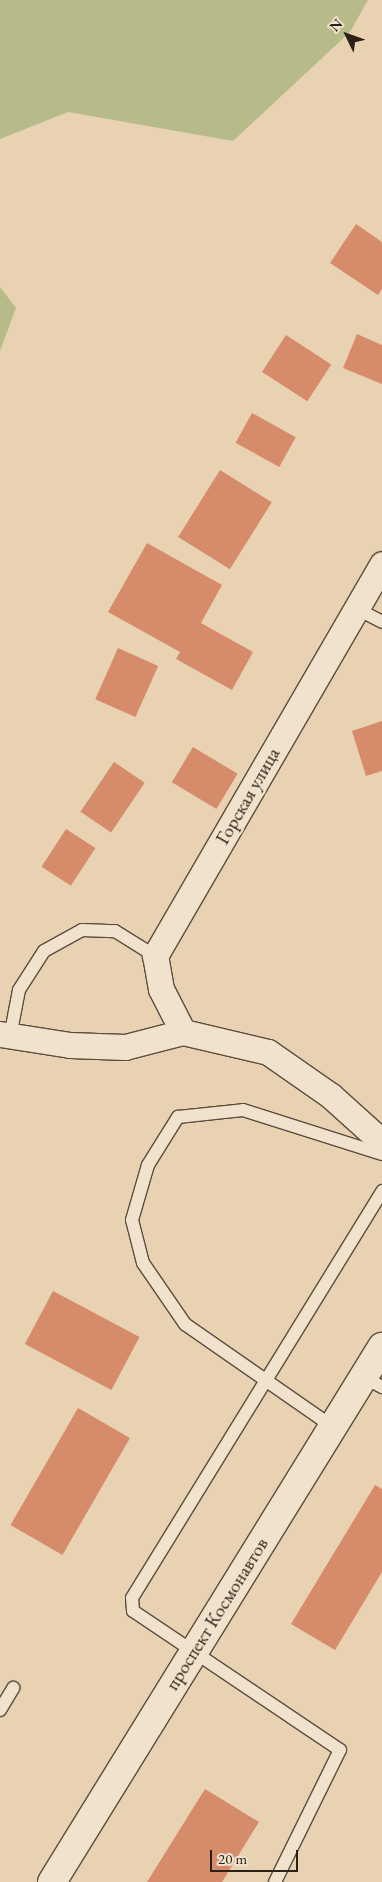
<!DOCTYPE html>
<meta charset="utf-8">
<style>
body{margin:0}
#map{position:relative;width:382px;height:1882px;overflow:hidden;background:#e8d2b1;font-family:"EB Garamond",serif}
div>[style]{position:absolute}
.green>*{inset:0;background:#b7bb8a}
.building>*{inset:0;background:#d68c6b;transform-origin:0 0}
.roads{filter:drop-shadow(1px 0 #5b4d3f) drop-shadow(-1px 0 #5b4d3f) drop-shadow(0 1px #5b4d3f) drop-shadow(0 -1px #5b4d3f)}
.lane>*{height:12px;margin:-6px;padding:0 6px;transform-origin:6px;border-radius:6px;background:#f0e2cc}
.street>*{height:25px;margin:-12.5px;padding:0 12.5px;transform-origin:12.5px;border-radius:12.5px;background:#f0e2cc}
.secondary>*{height:28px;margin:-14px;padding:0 14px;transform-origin:14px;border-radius:14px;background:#f0e2cc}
span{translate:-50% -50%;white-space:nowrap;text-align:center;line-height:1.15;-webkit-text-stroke:4.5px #f0e2cc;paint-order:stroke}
.street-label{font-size:19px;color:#2c2119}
.north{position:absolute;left:322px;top:10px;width:50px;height:50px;-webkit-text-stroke:4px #f0e2cc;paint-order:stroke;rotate:312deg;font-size:14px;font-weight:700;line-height:20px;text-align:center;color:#2c2119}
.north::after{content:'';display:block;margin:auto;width:18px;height:22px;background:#2c2119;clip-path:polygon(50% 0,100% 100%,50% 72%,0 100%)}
.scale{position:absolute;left:210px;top:1850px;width:88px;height:22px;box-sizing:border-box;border:2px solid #2c2119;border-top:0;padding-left:6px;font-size:15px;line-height:18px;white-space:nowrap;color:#2c2119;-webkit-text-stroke:4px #f0e2cc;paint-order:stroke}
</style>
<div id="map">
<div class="green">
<i style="clip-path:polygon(0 0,368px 0,350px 32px,233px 141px,68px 112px,0 139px)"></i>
<i style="clip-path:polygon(0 287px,16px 308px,0 351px)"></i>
</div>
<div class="building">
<i style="clip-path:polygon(356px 224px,382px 242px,382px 289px,378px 295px,330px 263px)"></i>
<i style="clip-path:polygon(357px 334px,382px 345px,382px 384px,343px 368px)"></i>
<i style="left:286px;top:335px;width:54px;height:44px;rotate:33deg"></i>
<i style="left:252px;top:413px;width:50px;height:34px;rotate:29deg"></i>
<i style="left:220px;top:470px;width:61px;height:79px;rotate:32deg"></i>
<i style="clip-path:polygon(147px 543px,222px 585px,201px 623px,253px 652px,232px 690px,176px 659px,180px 652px,108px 612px)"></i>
<i style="left:118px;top:648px;width:44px;height:56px;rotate:24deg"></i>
<i style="clip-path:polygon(382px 721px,382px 771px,366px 776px,352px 731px)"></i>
<i style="left:193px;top:747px;width:52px;height:41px;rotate:31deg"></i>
<i style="left:114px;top:762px;width:37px;height:60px;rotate:34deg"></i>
<i style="left:66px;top:829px;width:35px;height:45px;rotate:33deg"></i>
<i style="left:53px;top:1291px;width:98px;height:60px;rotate:28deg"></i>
<i style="left:78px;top:1408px;width:60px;height:135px;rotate:30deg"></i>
<i style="clip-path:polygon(375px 1485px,382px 1489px,382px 1572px,335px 1650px,291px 1624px)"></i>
<i style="clip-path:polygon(205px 1789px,259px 1822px,222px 1882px,147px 1882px)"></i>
</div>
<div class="roads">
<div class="lane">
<i style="left:357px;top:609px;width:28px;rotate:27deg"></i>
<i style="left:10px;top:1037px;width:48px;rotate:-79.2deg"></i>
<i style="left:19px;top:990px;width:46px;rotate:-57.3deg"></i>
<i style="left:44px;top:951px;width:43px;rotate:-28.9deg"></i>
<i style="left:82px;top:930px;width:33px;rotate:2deg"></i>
<i style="left:115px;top:931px;width:47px;rotate:32deg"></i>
<i style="left:364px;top:1377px;width:21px;rotate:29deg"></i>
<i style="left:333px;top:1427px;width:180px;rotate:-145.2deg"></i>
<i style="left:185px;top:1324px;width:74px;rotate:-124.5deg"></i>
<i style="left:143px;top:1263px;width:44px;rotate:-104.3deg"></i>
<i style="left:132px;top:1220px;width:57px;rotate:-73.8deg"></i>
<i style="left:148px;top:1165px;width:57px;rotate:-58deg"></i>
<i style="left:178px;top:1117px;width:65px;rotate:-6.1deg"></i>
<i style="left:243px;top:1110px;width:146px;rotate:17.6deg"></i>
<i style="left:0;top:1710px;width:26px;rotate:-59deg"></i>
<i style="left:275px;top:1882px;width:147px;rotate:-63.8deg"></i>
<i style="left:340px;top:1750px;width:249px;rotate:-146.1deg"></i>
<i style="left:133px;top:1611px;width:13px;rotate:-94deg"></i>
<i style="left:132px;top:1598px;width:478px;rotate:-58.4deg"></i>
</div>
<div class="street">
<i style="left:183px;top:1032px;width:48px;rotate:-117.1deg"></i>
<i style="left:161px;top:989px;width:34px;rotate:-100deg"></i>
<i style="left:155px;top:956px;width:453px;rotate:-59.9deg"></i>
<i style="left:0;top:1034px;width:71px;rotate:8.9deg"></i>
<i style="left:70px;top:1045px;width:55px;rotate:2.1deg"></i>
<i style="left:125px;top:1047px;width:60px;rotate:-14.5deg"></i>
<i style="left:183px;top:1032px;width:87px;rotate:13.2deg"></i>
<i style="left:268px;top:1052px;width:77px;rotate:34.9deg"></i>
<i style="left:331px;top:1096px;width:69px;rotate:42deg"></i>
</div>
<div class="secondary">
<i style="left:52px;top:1882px;width:629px;rotate:-58.33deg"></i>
</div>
</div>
<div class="street-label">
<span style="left:248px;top:796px;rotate:-60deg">Горская улица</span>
<span style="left:217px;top:1614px;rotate:-58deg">проспект Космонавтов</span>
</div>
<div class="north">N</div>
<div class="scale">20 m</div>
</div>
